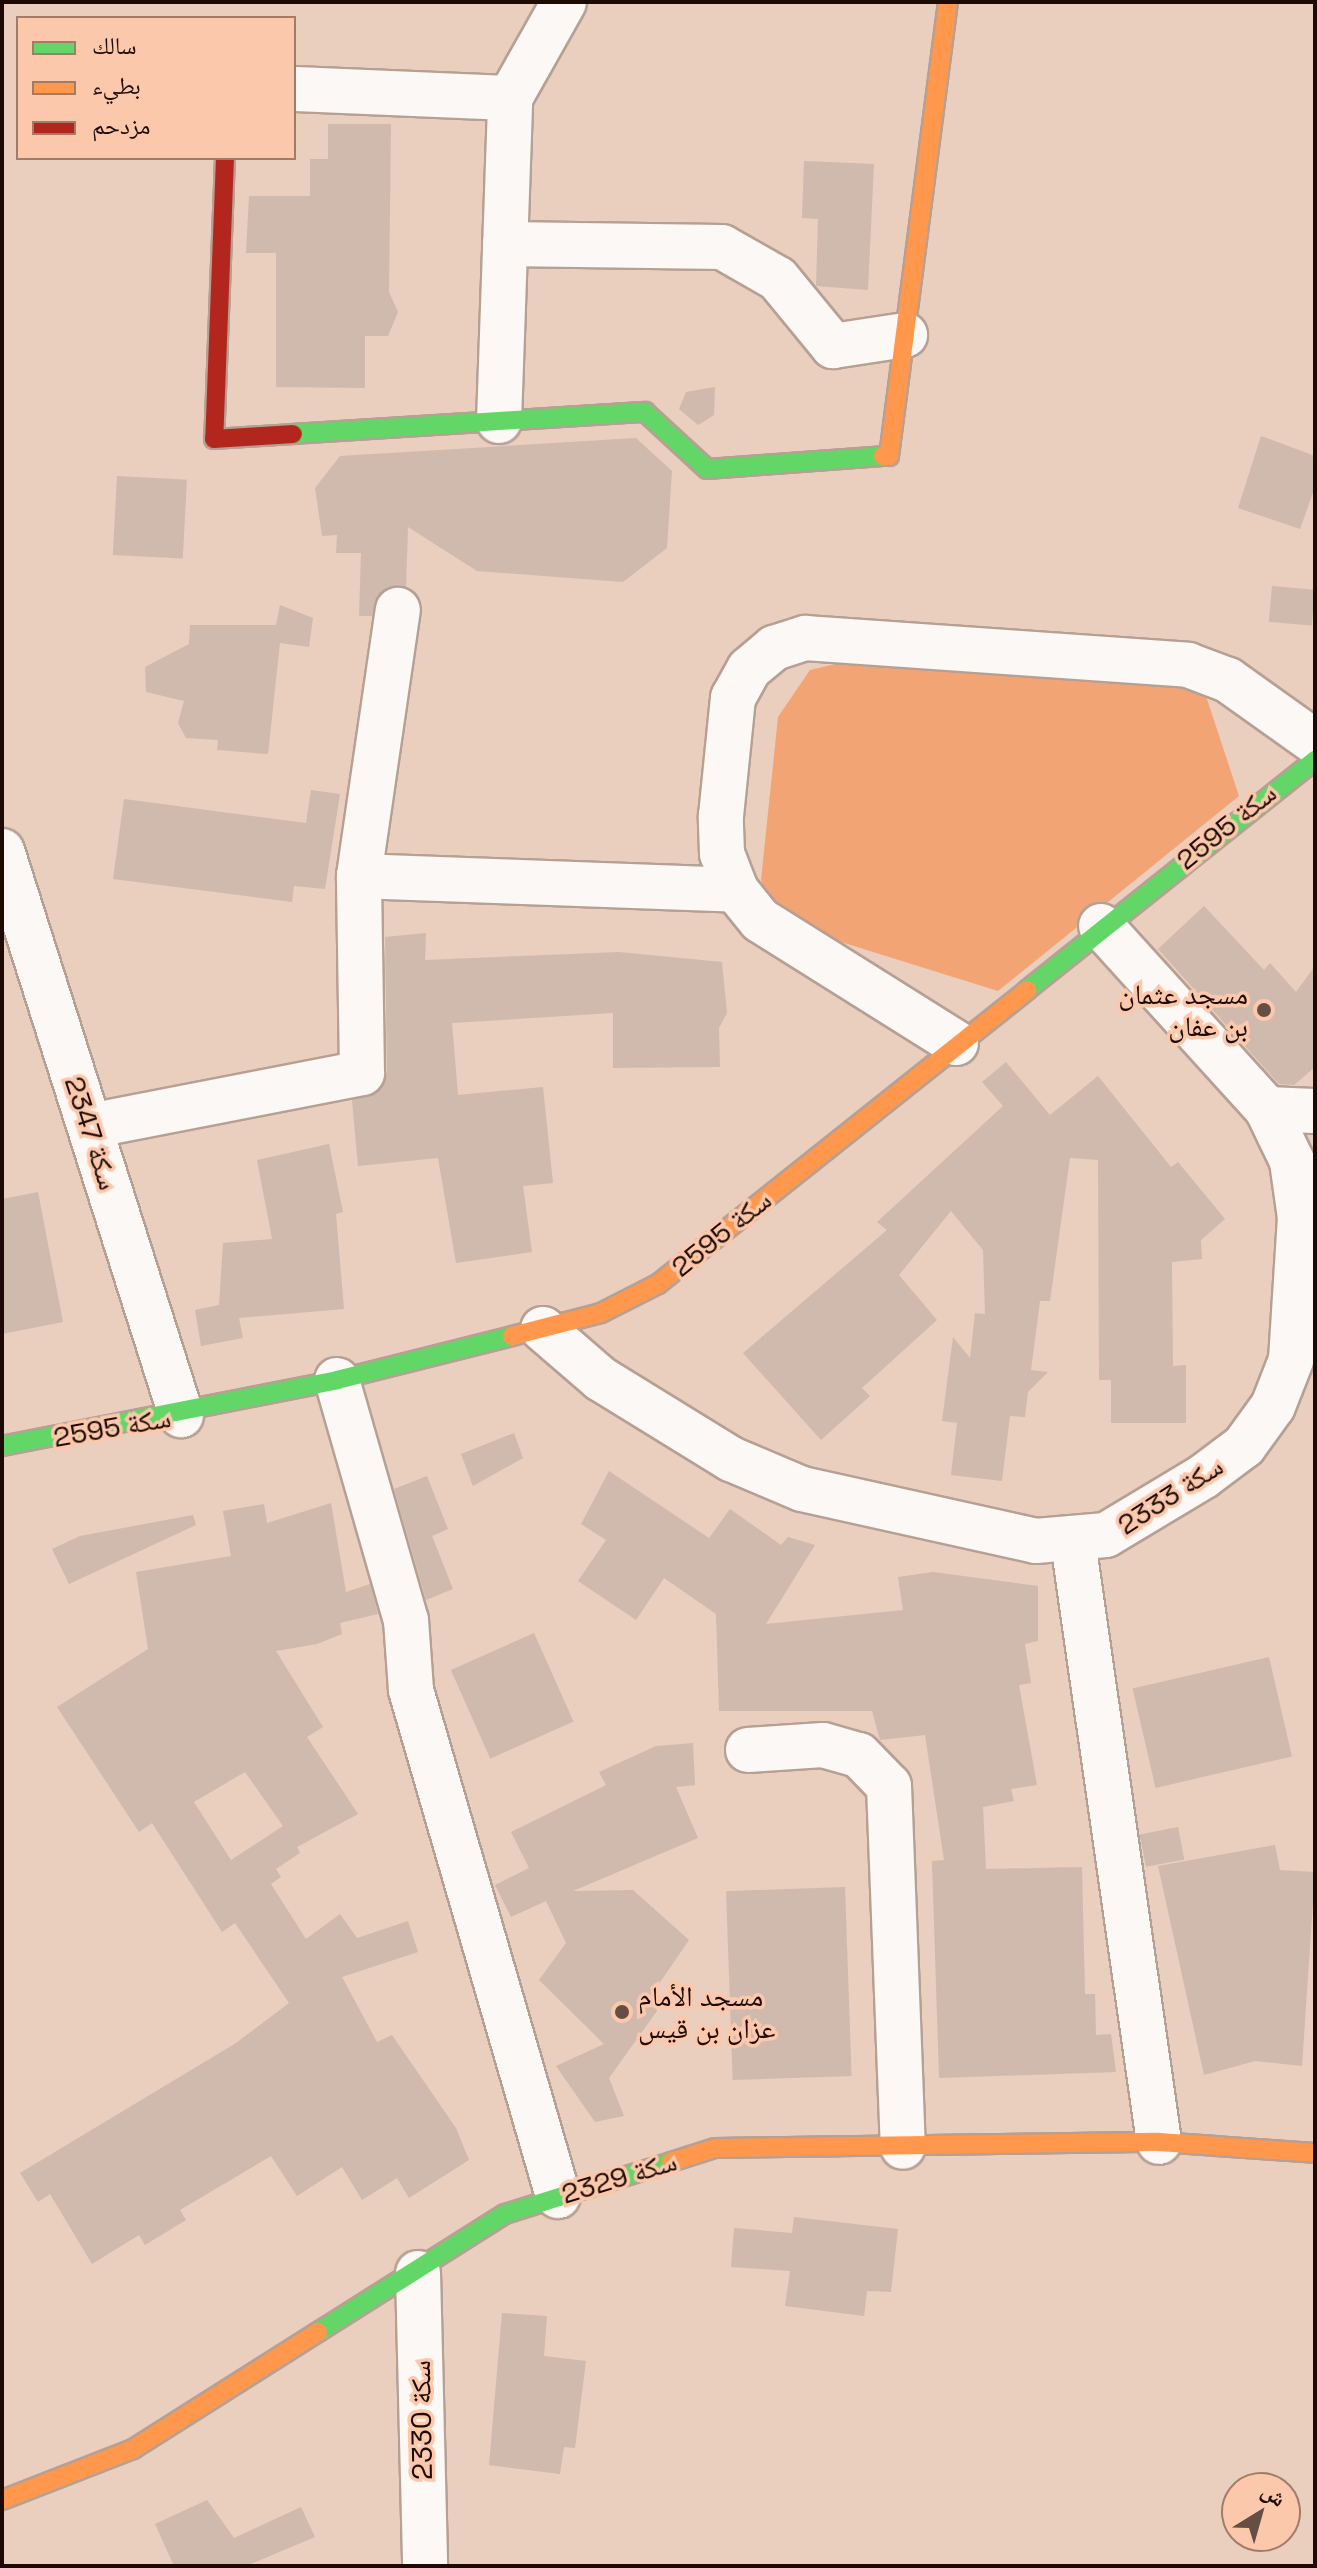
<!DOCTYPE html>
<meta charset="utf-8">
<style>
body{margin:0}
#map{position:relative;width:1317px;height:2568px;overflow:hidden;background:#eacebe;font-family:"Space Grotesk","Noto Naskh Arabic",sans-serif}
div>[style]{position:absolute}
.green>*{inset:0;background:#f2a475}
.building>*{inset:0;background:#d0b9ad;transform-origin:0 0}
.roads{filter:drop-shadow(2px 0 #b6a094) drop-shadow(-2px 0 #b6a094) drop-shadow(0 2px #b6a094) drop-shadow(0 -2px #b6a094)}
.street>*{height:44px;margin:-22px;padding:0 22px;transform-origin:22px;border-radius:22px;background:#fcf8f5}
.fast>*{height:18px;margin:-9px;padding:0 9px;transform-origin:9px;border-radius:9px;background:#63d668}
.slow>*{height:18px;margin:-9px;padding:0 9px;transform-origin:9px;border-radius:9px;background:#ff974d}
.jam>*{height:18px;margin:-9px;padding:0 9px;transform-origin:9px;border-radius:9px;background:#b3261e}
.dots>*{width:22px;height:22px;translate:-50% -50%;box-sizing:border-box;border:4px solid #fcc8ac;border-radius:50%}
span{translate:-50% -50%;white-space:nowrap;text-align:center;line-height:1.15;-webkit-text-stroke:7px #fcc8ac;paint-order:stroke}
.street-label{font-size:28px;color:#1d0b03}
.poi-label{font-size:28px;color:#1d0b03}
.right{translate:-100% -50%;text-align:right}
.left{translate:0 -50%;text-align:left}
.frame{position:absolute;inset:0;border:4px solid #1d0b03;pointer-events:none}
.legend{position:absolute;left:16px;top:16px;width:280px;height:144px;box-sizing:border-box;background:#fcc8ac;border:2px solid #a37c68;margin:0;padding:10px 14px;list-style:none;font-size:24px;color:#1d0b03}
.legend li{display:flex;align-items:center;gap:16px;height:40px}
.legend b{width:40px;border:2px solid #a37c68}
.north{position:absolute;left:1221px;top:2472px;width:80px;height:80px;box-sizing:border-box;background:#fcc8ac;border:2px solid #a37c68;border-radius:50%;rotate:37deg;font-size:22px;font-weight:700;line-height:32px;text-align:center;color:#1d0b03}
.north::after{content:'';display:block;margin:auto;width:28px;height:36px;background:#654f44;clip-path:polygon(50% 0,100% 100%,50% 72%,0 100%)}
</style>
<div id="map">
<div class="green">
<i style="clip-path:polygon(844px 662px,1203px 687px,1239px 796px,998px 991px,793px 927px,773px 913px,761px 880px,778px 717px,810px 670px)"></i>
</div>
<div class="building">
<i style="clip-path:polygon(328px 124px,391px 124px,389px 292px,398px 312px,388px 336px,365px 336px,365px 388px,276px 387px,276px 253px,246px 253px,249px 196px,310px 196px,310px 159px,328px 159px)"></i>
<i style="clip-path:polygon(804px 161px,874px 164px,868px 290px,816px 286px,818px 219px,802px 218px)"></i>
<i style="clip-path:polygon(715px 387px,714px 415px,698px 425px,679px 409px,686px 392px)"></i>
<i style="clip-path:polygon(1261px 436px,1315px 456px,1315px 487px,1300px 529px,1238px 508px)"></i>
<i style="clip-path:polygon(636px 438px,672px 471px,667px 548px,623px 582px,477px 571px,408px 527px,406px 587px,388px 587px,372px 616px,359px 616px,361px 553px,336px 553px,337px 535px,322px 536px,315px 488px,340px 456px)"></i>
<i style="left:117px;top:476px;width:70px;height:79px;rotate:3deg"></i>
<i style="left:1272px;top:586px;width:43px;height:36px;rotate:5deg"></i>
<i style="clip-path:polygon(280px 605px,313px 618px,309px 647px,280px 643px,268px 754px,217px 750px,218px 740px,186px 738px,178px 723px,184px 701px,146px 692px,145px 667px,189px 644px,190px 625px,276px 625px)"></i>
<i style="clip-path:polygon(311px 790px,340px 794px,325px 889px,294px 886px,292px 902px,113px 879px,124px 799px,306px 823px)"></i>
<i style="clip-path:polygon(1204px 906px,1264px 970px,1270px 963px,1296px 992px,1315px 966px,1315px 1067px,1294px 1085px,1279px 1084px,1158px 949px)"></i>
<i style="clip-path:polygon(426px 933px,425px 960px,619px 952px,722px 962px,727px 1013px,719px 1028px,720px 1067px,613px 1068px,613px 1013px,452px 1023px,458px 1095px,543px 1087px,553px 1183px,523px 1186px,532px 1252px,456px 1263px,438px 1158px,358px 1166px,352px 1100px,377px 1093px,387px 1073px,385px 937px)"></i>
<i style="clip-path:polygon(1006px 1062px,1050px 1115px,1098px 1076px,1171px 1167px,1178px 1162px,1225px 1219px,1201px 1240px,1202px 1259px,1172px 1262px,1173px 1366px,1186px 1365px,1186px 1423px,1111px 1423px,1111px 1380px,1099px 1380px,1098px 1160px,1070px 1158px,1050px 1301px,1040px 1301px,1031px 1370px,1048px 1372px,1028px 1392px,1025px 1417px,1010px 1416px,1002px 1481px,951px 1475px,957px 1423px,942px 1421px,953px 1337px,970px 1358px,975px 1313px,985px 1314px,983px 1250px,951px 1211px,899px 1275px,937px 1320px,862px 1388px,870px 1396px,821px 1440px,743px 1353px,887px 1230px,877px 1222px,1003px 1106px,982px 1082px)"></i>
<i style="clip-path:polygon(329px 1144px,343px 1212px,336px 1214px,344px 1309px,239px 1318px,243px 1338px,201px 1346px,195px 1310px,219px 1305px,223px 1243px,272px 1239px,257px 1160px)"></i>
<i style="clip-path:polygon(38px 1192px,63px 1322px,2px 1334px,2px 1199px)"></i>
<i style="clip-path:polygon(514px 1433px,523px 1458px,473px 1486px,461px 1454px)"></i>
<i style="clip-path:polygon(609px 1471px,709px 1538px,730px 1509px,781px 1545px,788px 1537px,815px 1545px,766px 1624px,903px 1610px,898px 1577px,933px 1572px,1038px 1586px,1038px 1641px,1025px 1644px,1031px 1683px,1019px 1685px,1037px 1785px,1011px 1789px,1014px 1801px,983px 1807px,986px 1869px,1082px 1867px,1085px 1994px,1095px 1994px,1096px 2035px,1111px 2034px,1116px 2072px,939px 2078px,932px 1861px,944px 1860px,925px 1735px,880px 1740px,872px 1711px,719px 1711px,716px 1614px,664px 1578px,636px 1620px,578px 1581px,606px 1540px,581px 1524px)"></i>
<i style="clip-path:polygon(427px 1476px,448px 1529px,432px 1536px,453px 1589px,426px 1600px,394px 1489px)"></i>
<i style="clip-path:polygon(evenodd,331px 1503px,346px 1592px,370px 1584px,378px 1614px,340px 1623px,342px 1634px,317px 1644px,276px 1651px,323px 1727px,307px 1737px,358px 1814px,297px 1847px,300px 1853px,276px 1869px,281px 1877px,271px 1884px,306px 1939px,340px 1914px,357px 1938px,408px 1921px,418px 1952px,342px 1977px,377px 2042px,392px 2035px,456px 2128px,469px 2160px,409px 2198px,397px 2178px,362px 2200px,342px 2167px,297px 2196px,271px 2156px,180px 2210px,186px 2220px,145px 2245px,139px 2235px,92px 2264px,50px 2194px,38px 2202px,20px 2173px,236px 2043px,289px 2003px,235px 1923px,222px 1932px,152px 1823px,139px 1832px,57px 1707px,148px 1649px,136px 1572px,231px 1556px,223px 1511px,264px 1504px,267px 1523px,331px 1503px,245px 1772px,283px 1826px,231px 1860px,194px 1802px,245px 1772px)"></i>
<i style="clip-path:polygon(193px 1515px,196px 1525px,69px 1584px,52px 1549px,80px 1536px)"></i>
<i style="left:534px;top:1633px;width:97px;height:91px;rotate:66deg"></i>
<i style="left:1269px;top:1657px;width:102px;height:140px;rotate:77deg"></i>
<i style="clip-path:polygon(693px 1743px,695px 1785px,676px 1787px,698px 1838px,573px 1891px,633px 1890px,689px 1940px,654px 1991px,657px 2011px,609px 2078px,624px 2116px,595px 2122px,556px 2066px,604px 2044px,539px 1980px,566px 1943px,546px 1901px,511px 1917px,495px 1885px,529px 1868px,511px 1832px,606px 1785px,599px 1772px,656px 1746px)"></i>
<i style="left:1178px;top:1827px;width:33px;height:39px;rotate:79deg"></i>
<i style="clip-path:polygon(1275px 1845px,1280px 1870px,1315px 1872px,1302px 2066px,1255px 2061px,1204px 2075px,1158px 1866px)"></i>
<i style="left:845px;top:1887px;width:189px;height:119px;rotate:88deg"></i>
<i style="clip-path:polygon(794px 2217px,898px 2229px,891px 2292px,867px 2291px,864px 2316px,785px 2306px,790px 2271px,731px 2267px,734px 2228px,792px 2233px)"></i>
<i style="clip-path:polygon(502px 2313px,547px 2316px,544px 2356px,586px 2361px,575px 2448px,564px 2447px,560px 2474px,489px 2465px)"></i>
<i style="clip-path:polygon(207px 2500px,234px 2538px,301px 2507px,315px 2537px,246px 2566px,174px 2566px,155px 2524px)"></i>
</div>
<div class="roads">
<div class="street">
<i style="left:294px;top:89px;width:216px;rotate:2.4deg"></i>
<i style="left:505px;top:244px;width:217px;rotate:0.8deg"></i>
<i style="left:722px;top:247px;width:64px;rotate:29.7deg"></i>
<i style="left:778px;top:279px;width:87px;rotate:50.6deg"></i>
<i style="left:833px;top:346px;width:73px;rotate:-8.7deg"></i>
<i style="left:499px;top:421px;width:323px;rotate:-88deg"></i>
<i style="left:510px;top:98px;width:110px;rotate:-60.6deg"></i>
<i style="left:2px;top:851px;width:592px;rotate:72.39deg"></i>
<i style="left:359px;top:876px;width:377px;rotate:2.1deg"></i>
<i style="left:956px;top:1043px;width:231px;rotate:-147.9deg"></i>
<i style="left:760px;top:920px;width:38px;rotate:-129deg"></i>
<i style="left:736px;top:890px;width:39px;rotate:-111deg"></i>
<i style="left:722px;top:854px;width:38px;rotate:-92deg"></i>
<i style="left:721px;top:816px;width:119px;rotate:-84.2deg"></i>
<i style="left:733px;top:698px;width:33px;rotate:-61deg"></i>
<i style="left:749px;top:669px;width:33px;rotate:-40deg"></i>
<i style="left:774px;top:648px;width:33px;rotate:-18deg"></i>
<i style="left:805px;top:638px;width:384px;rotate:4deg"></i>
<i style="left:1188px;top:665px;width:43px;rotate:20.6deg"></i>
<i style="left:1228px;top:680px;width:107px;rotate:35.5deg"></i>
<i style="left:1267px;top:1109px;width:48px;rotate:2.4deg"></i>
<i style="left:90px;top:1126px;width:277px;rotate:-11deg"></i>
<i style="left:362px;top:1073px;width:197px;rotate:-90.9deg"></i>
<i style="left:359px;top:876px;width:269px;rotate:-81.7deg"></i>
<i style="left:543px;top:1329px;width:77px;rotate:40.8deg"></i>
<i style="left:601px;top:1379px;width:153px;rotate:31.6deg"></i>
<i style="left:731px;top:1459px;width:77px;rotate:22.9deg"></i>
<i style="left:802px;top:1489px;width:240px;rotate:12.5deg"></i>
<i style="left:1036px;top:1541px;width:70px;rotate:-4.9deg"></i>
<i style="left:1106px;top:1535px;width:114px;rotate:-31deg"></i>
<i style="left:1204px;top:1476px;width:50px;rotate:-36.9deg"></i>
<i style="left:1244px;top:1446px;width:49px;rotate:-54.1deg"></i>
<i style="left:1273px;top:1406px;width:49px;rotate:-68.6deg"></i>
<i style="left:1291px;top:1360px;width:142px;rotate:-86.4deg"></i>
<i style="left:1300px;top:1218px;width:58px;rotate:-98deg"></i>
<i style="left:1292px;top:1161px;width:58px;rotate:-115.7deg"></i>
<i style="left:1267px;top:1109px;width:247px;rotate:-132.2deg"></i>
<i style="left:337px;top:1380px;width:250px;rotate:74deg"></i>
<i style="left:406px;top:1620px;width:70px;rotate:85.9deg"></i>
<i style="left:411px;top:1690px;width:527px;rotate:73.8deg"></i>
<i style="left:1073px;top:1542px;width:606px;rotate:81.84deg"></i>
<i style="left:748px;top:1750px;width:75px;rotate:-3.8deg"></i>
<i style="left:823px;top:1745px;width:37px;rotate:16deg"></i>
<i style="left:859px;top:1755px;width:43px;rotate:45.9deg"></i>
<i style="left:889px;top:1786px;width:361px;rotate:87.8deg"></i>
<i style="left:418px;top:2273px;width:293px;rotate:88.6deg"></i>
</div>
<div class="fast">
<i style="left:293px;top:434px;width:353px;rotate:-3.6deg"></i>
<i style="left:645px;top:412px;width:84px;rotate:42.6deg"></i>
<i style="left:707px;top:469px;width:176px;rotate:-4.2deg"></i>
<i style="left:1027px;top:990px;width:369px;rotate:-38.6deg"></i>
<i style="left:2px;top:1446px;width:341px;rotate:-11.1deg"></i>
<i style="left:337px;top:1380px;width:180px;rotate:-14.1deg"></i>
<i style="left:318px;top:2332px;width:221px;rotate:-32.3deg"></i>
<i style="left:505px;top:2214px;width:174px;rotate:-17.4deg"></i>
</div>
<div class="slow">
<i style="left:883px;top:456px;width:6px"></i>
<i style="left:889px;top:456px;width:458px;rotate:-82.6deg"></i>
<i style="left:512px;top:1336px;width:92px;rotate:-14.5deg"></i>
<i style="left:601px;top:1313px;width:64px;rotate:-27deg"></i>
<i style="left:658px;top:1284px;width:472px;rotate:-38.5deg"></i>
<i style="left:671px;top:2162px;width:46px;rotate:-17.7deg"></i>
<i style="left:715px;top:2148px;width:444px;rotate:-0.8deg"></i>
<i style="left:1159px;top:2142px;width:156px;rotate:4deg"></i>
<i style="left:2px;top:2500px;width:141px;rotate:-21.3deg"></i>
<i style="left:133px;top:2449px;width:219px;rotate:-32.3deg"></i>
</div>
<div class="jam">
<i style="left:225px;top:158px;width:281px;rotate:92.2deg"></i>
<i style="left:214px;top:439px;width:79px;rotate:-3.6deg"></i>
</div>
</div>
<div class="dots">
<i style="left:1264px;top:1010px;background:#654f44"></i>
<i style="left:622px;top:2012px;background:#654f44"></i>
</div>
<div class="street-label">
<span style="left:1226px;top:826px;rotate:-39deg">سكة 2595</span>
<span style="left:92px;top:1133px;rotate:72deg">سكة 2347</span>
<span style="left:721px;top:1233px;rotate:-39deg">سكة 2595</span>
<span style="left:112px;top:1427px;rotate:-10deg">سكة 2595</span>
<span style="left:1170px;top:1495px;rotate:-33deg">سكة 2333</span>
<span style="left:619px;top:2177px;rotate:-17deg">سكة 2329</span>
<span style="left:421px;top:2420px;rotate:-91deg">سكة 2330</span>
</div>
<div class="poi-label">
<span class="right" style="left:1248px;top:1010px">مسجد عثمان<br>بن عفان</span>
<span class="left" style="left:638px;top:2012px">مسجد الأمام<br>عزان بن قيس</span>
</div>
<div class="frame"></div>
<ul class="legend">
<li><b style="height:10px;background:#63d668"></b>سالك</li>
<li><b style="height:10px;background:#ff974d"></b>بطيء</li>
<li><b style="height:10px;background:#b3261e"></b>مزدحم</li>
</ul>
<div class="north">ش</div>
</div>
